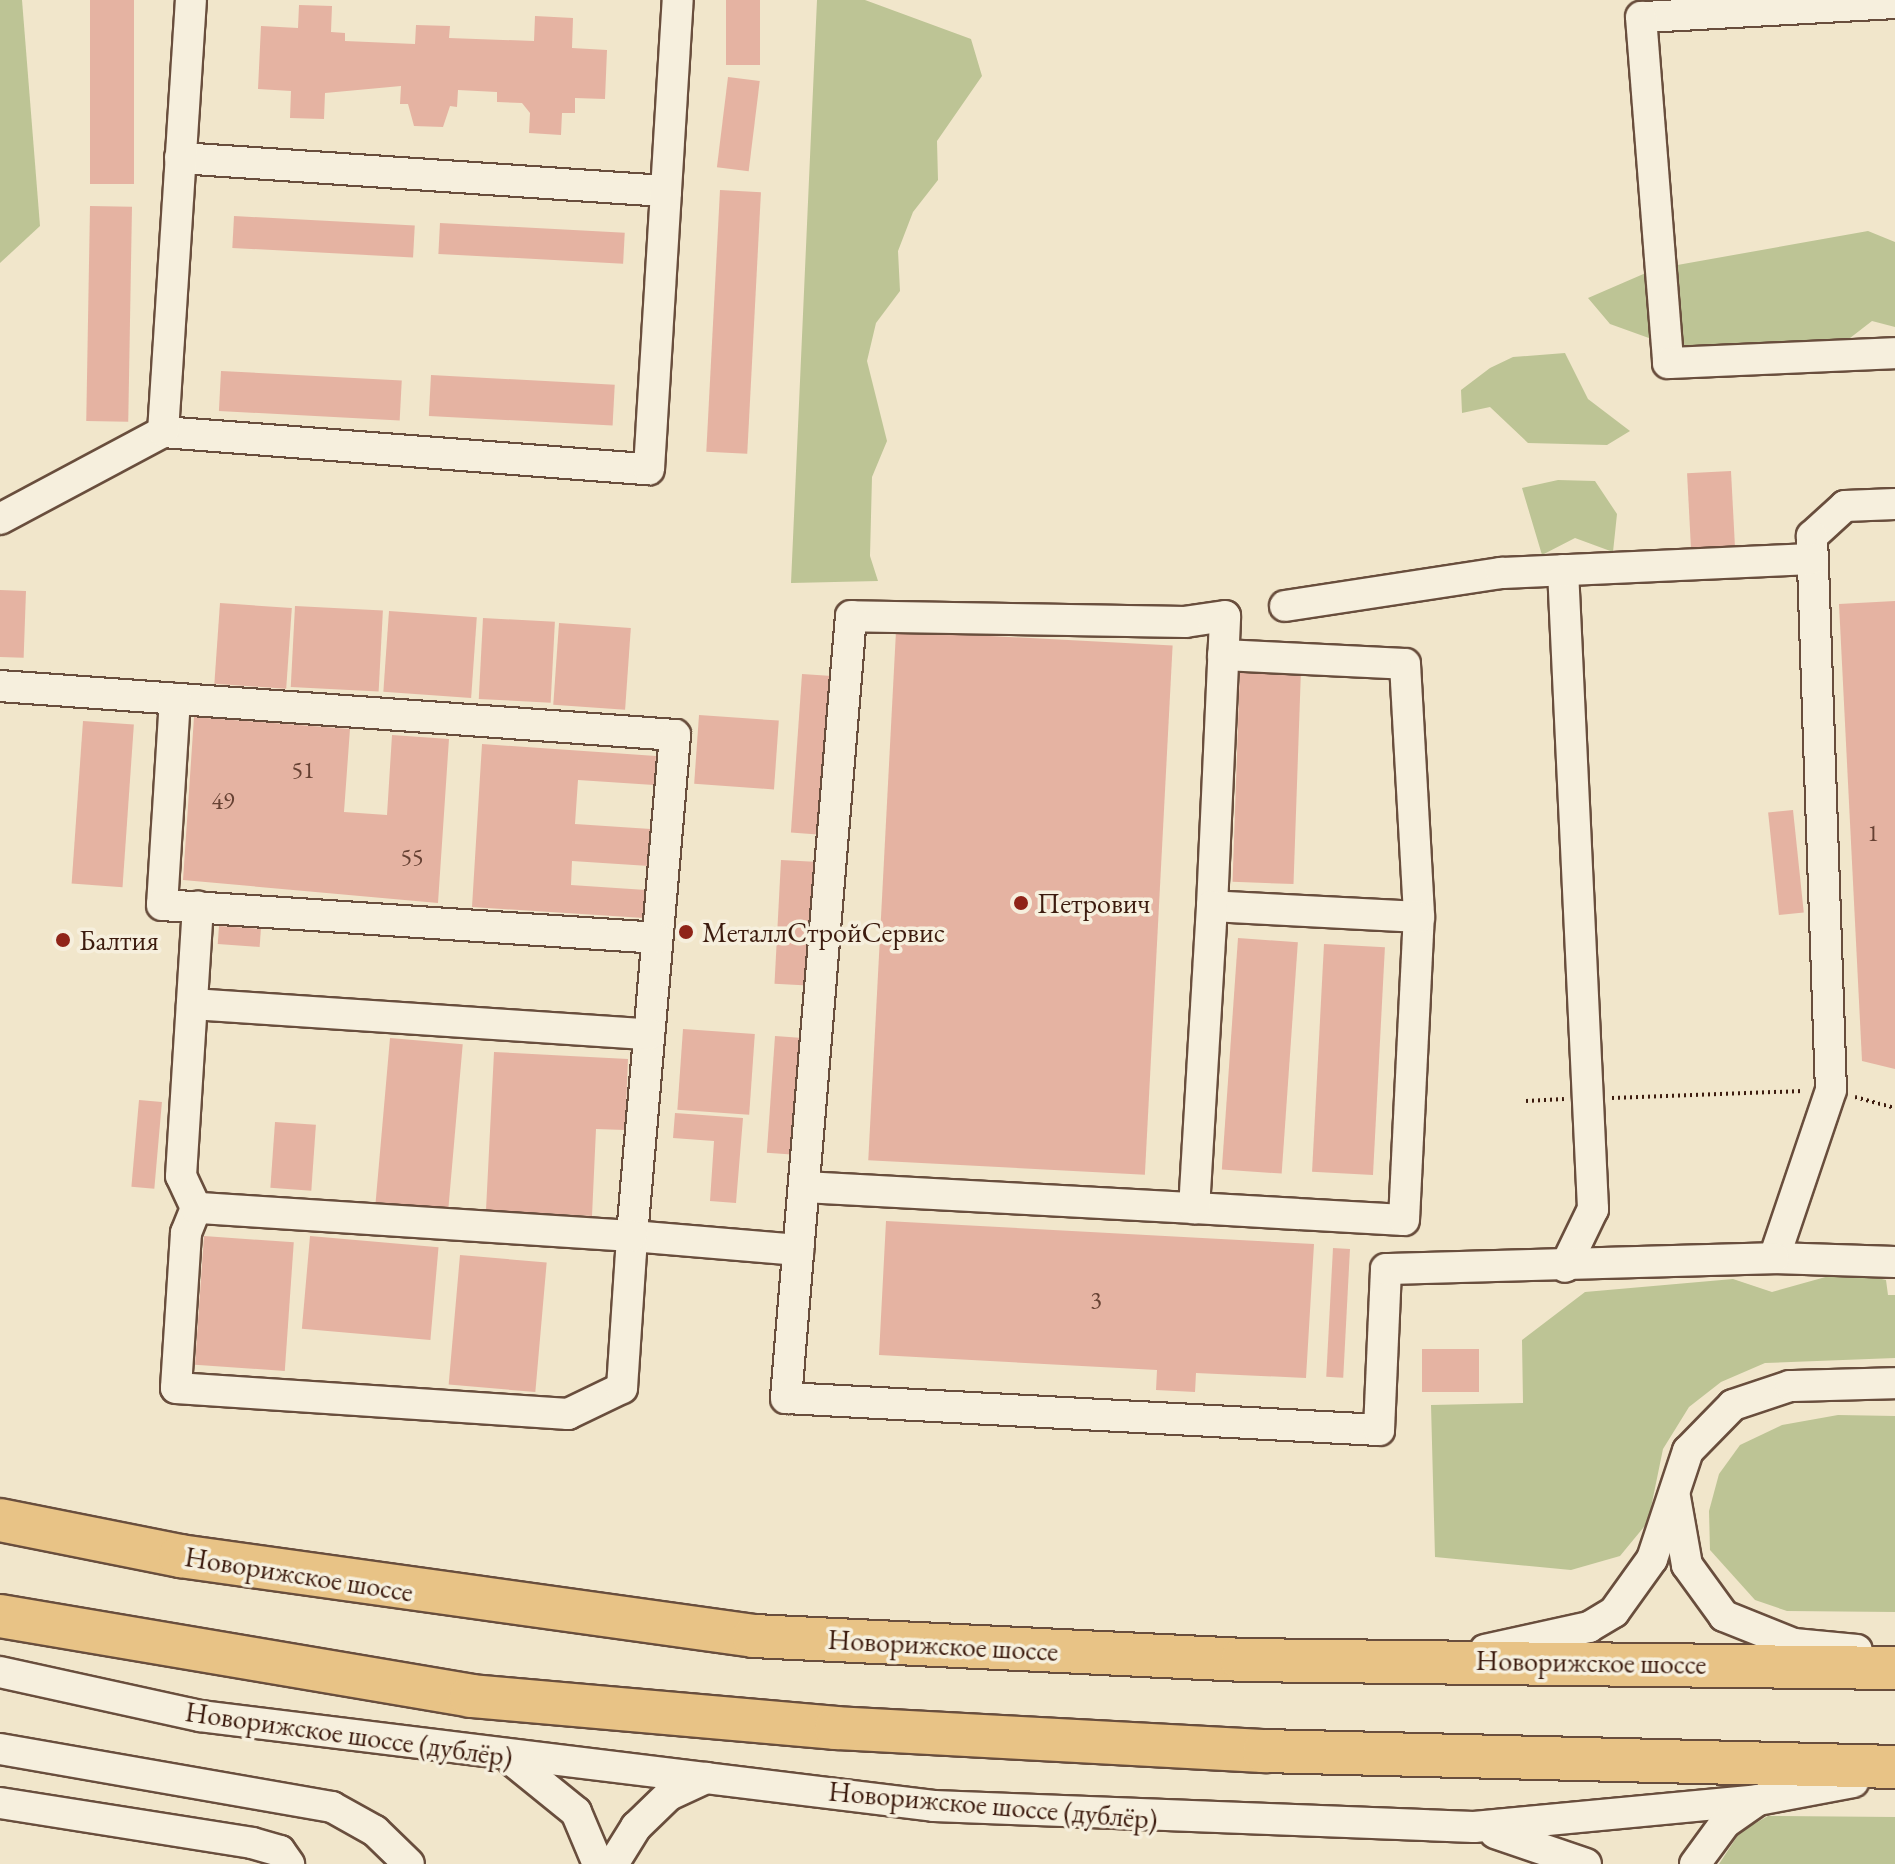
<!DOCTYPE html>
<meta charset="utf-8">
<style>
body{margin:0}
#map{position:relative;width:1895px;height:1864px;overflow:hidden;background:#f1e6cb;font-family:"EB Garamond",serif}
div>[style]{position:absolute}
.green>*{inset:0;background:#bdc495}
.building>*{inset:0;background:#e5b3a2;transform-origin:0 0}
.path>*{height:4px;margin-top:-2px;transform-origin:0;background:repeating-linear-gradient(90deg,#3c1b0e 0 2px,transparent 0 6px)}
.roads{filter:drop-shadow(2px 0 #694e3d) drop-shadow(-2px 0 #694e3d) drop-shadow(0 2px #694e3d) drop-shadow(0 -2px #694e3d)}
.minor>*{height:30px;margin:-15px;padding:0 15px;transform-origin:15px;border-radius:15px;background:#f6efdd}
.highway>*{height:42px;margin:-21px;padding:0 21px;transform-origin:21px;border-radius:21px;background:#e8c386}
.dots>*{width:22px;height:22px;translate:-50% -50%;box-sizing:border-box;border:4px solid #f6efdd;border-radius:50%}
span{translate:-50% -50%;white-space:nowrap;text-align:center;line-height:1.15;-webkit-text-stroke:7px #f6efdd;paint-order:stroke}
.number-label{font-size:24px;color:#664133}
.number-label span{-webkit-text-stroke-width:0}
.poi-label{font-size:28px;color:#3c1b0e}
.left{translate:0 -50%;text-align:left}
.street-label{font-size:28px;color:#3c1b0e}
</style>
<div id="map">
<div class="green">
<i style="clip-path:polygon(0 0,22px 0,40px 226px,0 263px)"></i>
<i style="clip-path:polygon(817px 0,865px 0,971px 39px,982px 76px,937px 141px,938px 180px,913px 212px,898px 251px,900px 291px,876px 323px,867px 361px,887px 441px,872px 477px,870px 556px,878px 581px,791px 583px)"></i>
<i style="clip-path:polygon(1868px 231px,1895px 242px,1895px 327px,1872px 321px,1832px 352px,1721px 364px,1610px 324px,1588px 298px,1655px 269px)"></i>
<i style="clip-path:polygon(1565px 353px,1588px 399px,1630px 431px,1607px 445px,1528px 443px,1490px 407px,1462px 413px,1461px 390px,1490px 368px,1513px 357px)"></i>
<i style="clip-path:polygon(1558px 480px,1595px 481px,1617px 514px,1613px 552px,1575px 538px,1542px 555px,1522px 488px)"></i>
<i style="clip-path:polygon(1847px 1271px,1886px 1280px,1888px 1295px,1895px 1295px,1895px 1358px,1765px 1363px,1721px 1382px,1689px 1407px,1663px 1449px,1648px 1522px,1620px 1556px,1571px 1570px,1435px 1557px,1431px 1405px,1523px 1403px,1522px 1340px,1585px 1292px,1733px 1279px,1772px 1292px)"></i>
<i style="clip-path:polygon(1838px 1415px,1895px 1416px,1895px 1612px,1787px 1611px,1755px 1600px,1710px 1550px,1709px 1511px,1719px 1474px,1740px 1445px,1782px 1425px)"></i>
<i style="clip-path:polygon(1768px 1816px,1895px 1817px,1895px 1864px,1719px 1864px,1740px 1832px)"></i>
</div>
<div class="building">
<i style="left:90px;top:0;width:44px;height:184px"></i>
<i style="left:726px;top:0;width:34px;height:65px"></i>
<i style="clip-path:polygon(299px 5px,332px 6px,331px 32px,345px 33px,345px 41px,415px 44px,416px 25px,450px 26px,449px 38px,534px 41px,535px 16px,573px 18px,572px 48px,607px 50px,605px 99px,575px 98px,575px 113px,562px 113px,561px 135px,529px 133px,530px 113px,522px 103px,497px 102px,497px 92px,458px 90px,457px 107px,450px 106px,443px 127px,414px 126px,408px 104px,400px 104px,401px 86px,325px 93px,324px 119px,290px 118px,291px 91px,258px 89px,261px 26px,298px 28px)"></i>
<i style="left:728px;top:77px;width:32px;height:91px;rotate:7deg"></i>
<i style="left:720px;top:190px;width:41px;height:262px;rotate:3deg"></i>
<i style="left:90px;top:206px;width:42px;height:215px;rotate:1deg"></i>
<i style="left:234px;top:216px;width:181px;height:32px;rotate:3deg"></i>
<i style="left:440px;top:223px;width:185px;height:31px;rotate:3deg"></i>
<i style="left:221px;top:371px;width:181px;height:40px;rotate:3deg"></i>
<i style="left:431px;top:375px;width:184px;height:41px;rotate:3deg"></i>
<i style="left:1731px;top:471px;width:78px;height:44px;rotate:87deg"></i>
<i style="left:0;top:590px;width:26px;height:67px;rotate:2deg"></i>
<i style="clip-path:polygon(1895px 601px,1895px 1069px,1862px 1061px,1839px 604px)"></i>
<i style="left:220px;top:603px;width:72px;height:81px;rotate:4deg"></i>
<i style="left:295px;top:606px;width:88px;height:81px;rotate:3deg"></i>
<i style="left:389px;top:611px;width:88px;height:81px;rotate:4deg"></i>
<i style="left:483px;top:618px;width:72px;height:81px;rotate:3deg"></i>
<i style="left:559px;top:623px;width:72px;height:82px;rotate:4deg"></i>
<i style="left:896px;top:631px;width:277px;height:530px;rotate:3deg"></i>
<i style="left:1240px;top:668px;width:61px;height:214px;rotate:2deg"></i>
<i style="left:802px;top:674px;width:30px;height:159px;rotate:4deg"></i>
<i style="left:699px;top:715px;width:80px;height:69px;rotate:4deg"></i>
<i style="clip-path:polygon(194px 717px,350px 729px,344px 812px,387px 815px,392px 735px,449px 739px,438px 903px,183px 880px)"></i>
<i style="left:83px;top:721px;width:51px;height:163px;rotate:4deg"></i>
<i style="clip-path:polygon(482px 744px,656px 756px,654px 785px,578px 780px,575px 824px,651px 829px,649px 866px,572px 861px,571px 885px,646px 890px,644px 918px,472px 907px)"></i>
<i style="left:1793px;top:810px;width:103px;height:25px;rotate:84deg"></i>
<i style="left:781px;top:860px;width:33px;height:124px;rotate:3deg"></i>
<i style="left:219px;top:926px;width:42px;height:18px;rotate:4deg"></i>
<i style="left:1238px;top:938px;width:60px;height:232px;rotate:4deg"></i>
<i style="left:1324px;top:944px;width:61px;height:228px;rotate:3deg"></i>
<i style="left:683px;top:1029px;width:72px;height:81px;rotate:4deg"></i>
<i style="left:775px;top:1036px;width:28px;height:117px;rotate:4deg"></i>
<i style="left:390px;top:1038px;width:73px;height:165px;rotate:5deg"></i>
<i style="clip-path:polygon(494px 1052px,628px 1059px,625px 1130px,596px 1129px,592px 1216px,486px 1210px)"></i>
<i style="left:139px;top:1100px;width:23px;height:87px;rotate:5deg"></i>
<i style="clip-path:polygon(675px 1113px,743px 1118px,736px 1203px,710px 1201px,714px 1141px,673px 1138px)"></i>
<i style="left:275px;top:1122px;width:41px;height:66px;rotate:4deg"></i>
<i style="clip-path:polygon(886px 1221px,1314px 1244px,1306px 1378px,1196px 1373px,1195px 1392px,1156px 1390px,1157px 1370px,879px 1355px)"></i>
<i style="left:204px;top:1236px;width:90px;height:129px;rotate:4deg"></i>
<i style="left:310px;top:1236px;width:129px;height:93px;rotate:5deg"></i>
<i style="left:1333px;top:1248px;width:17px;height:129px;rotate:3deg"></i>
<i style="left:460px;top:1255px;width:87px;height:130px;rotate:5deg"></i>
<i style="left:1479px;top:1349px;width:43px;height:57px;rotate:90deg"></i>
</div>
<div class="path">
<i style="left:1855px;top:1097px;width:41px;rotate:15.4deg"></i>
<i style="left:1612px;top:1098px;width:191px;rotate:-2.1deg"></i>
<i style="left:1526px;top:1101px;width:38px;rotate:-3deg"></i>
</div>
<div class="roads">
<div class="minor">
<i style="left:1895px;top:3px;width:254px;rotate:176.8deg"></i>
<i style="left:1641px;top:17px;width:347px;rotate:85.5deg"></i>
<i style="left:1668px;top:363px;width:227px;rotate:-2.5deg"></i>
<i style="left:180px;top:158px;width:487px;rotate:3.9deg"></i>
<i style="left:163px;top:432px;width:487px;rotate:4.4deg"></i>
<i style="left:649px;top:469px;width:470px;rotate:-86.5deg"></i>
<i style="left:1895px;top:504px;width:50px;rotate:177.7deg"></i>
<i style="left:1845px;top:506px;width:45px;rotate:137.7deg"></i>
<i style="left:1812px;top:536px;width:554px;rotate:88.04deg"></i>
<i style="left:1831px;top:1090px;width:177px;rotate:108.7deg"></i>
<i style="left:1774px;top:1258px;width:121px;rotate:1.9deg"></i>
<i style="left:0;top:519px;width:185px;rotate:-28.1deg"></i>
<i style="left:163px;top:432px;width:433px;rotate:-86.3deg"></i>
<i style="left:1563px;top:570px;width:640px;rotate:87.31deg"></i>
<i style="left:1593px;top:1209px;width:64px;rotate:115.8deg"></i>
<i style="left:1285px;top:606px;width:219px;rotate:-8.7deg"></i>
<i style="left:1501px;top:573px;width:312px;rotate:-2.6deg"></i>
<i style="left:1223px;top:655px;width:182px;rotate:2.8deg"></i>
<i style="left:1405px;top:664px;width:253px;rotate:86.8deg"></i>
<i style="left:0;top:686px;width:677px;rotate:4.15deg"></i>
<i style="left:675px;top:735px;width:503px;rotate:94.91deg"></i>
<i style="left:632px;top:1236px;width:167px;rotate:4.8deg"></i>
<i style="left:175px;top:699px;width:206px;rotate:93.6deg"></i>
<i style="left:162px;top:905px;width:496px;rotate:3.8deg"></i>
<i style="left:1212px;top:906px;width:290px;rotate:-87.4deg"></i>
<i style="left:1225px;top:616px;width:40px;rotate:171.5deg"></i>
<i style="left:1185px;top:622px;width:334px;rotate:-179deg"></i>
<i style="left:851px;top:616px;width:785px;rotate:94.75deg"></i>
<i style="left:786px;top:1398px;width:594px;rotate:3.09deg"></i>
<i style="left:1379px;top:1430px;width:161px;rotate:-87.5deg"></i>
<i style="left:1386px;top:1269px;width:388px;rotate:-1.6deg"></i>
<i style="left:192px;top:1004px;width:458px;rotate:3.8deg"></i>
<i style="left:804px;top:1187px;width:391px;rotate:3.1deg"></i>
<i style="left:1194px;top:1208px;width:210px;rotate:3.3deg"></i>
<i style="left:1404px;top:1220px;width:303px;rotate:-87.2deg"></i>
<i style="left:1419px;top:917px;width:207px;rotate:-177deg"></i>
<i style="left:1212px;top:906px;width:303px;rotate:93.4deg"></i>
<i style="left:196px;top:1208px;width:27px;rotate:112deg"></i>
<i style="left:186px;top:1233px;width:155px;rotate:93.7deg"></i>
<i style="left:176px;top:1388px;width:393px;rotate:3.8deg"></i>
<i style="left:568px;top:1414px;width:60px;rotate:-25.7deg"></i>
<i style="left:622px;top:1388px;width:152px;rotate:-86.2deg"></i>
<i style="left:632px;top:1236px;width:437px;rotate:-176.3deg"></i>
<i style="left:196px;top:1208px;width:35px;rotate:-115deg"></i>
<i style="left:181px;top:1176px;width:270px;rotate:-86.4deg"></i>
<i style="left:1675px;top:1497px;width:69px;rotate:80deg"></i>
<i style="left:1687px;top:1565px;width:63px;rotate:54deg"></i>
<i style="left:1724px;top:1616px;width:75px;rotate:21.8deg"></i>
<i style="left:1794px;top:1644px;width:63px;rotate:5.4deg"></i>
<i style="left:1485px;top:1650px;width:107px;rotate:-12.5deg"></i>
<i style="left:1589px;top:1627px;width:29px;rotate:-31deg"></i>
<i style="left:1614px;top:1612px;width:65px;rotate:-54.4deg"></i>
<i style="left:1652px;top:1559px;width:114px;rotate:-71.6deg"></i>
<i style="left:1688px;top:1451px;width:64px;rotate:-45.6deg"></i>
<i style="left:1733px;top:1405px;width:60px;rotate:-18.4deg"></i>
<i style="left:1790px;top:1386px;width:105px;rotate:-1.6deg"></i>
<i style="left:0;top:1672px;width:205px;rotate:12.4deg"></i>
<i style="left:200px;top:1716px;width:739px;rotate:6.99deg"></i>
<i style="left:934px;top:1806px;width:540px;rotate:2.23deg"></i>
<i style="left:1474px;top:1827px;width:285px;rotate:-5.4deg"></i>
<i style="left:1758px;top:1800px;width:97px;rotate:-10.7deg"></i>
<i style="left:0;top:1749px;width:337px;rotate:9.9deg"></i>
<i style="left:332px;top:1807px;width:49px;rotate:29.2deg"></i>
<i style="left:375px;top:1831px;width:47px;rotate:44.1deg"></i>
<i style="left:513px;top:1761px;width:81px;rotate:39deg"></i>
<i style="left:576px;top:1812px;width:56px;rotate:67.1deg"></i>
<i style="left:0;top:1803px;width:255px;rotate:9deg"></i>
<i style="left:252px;top:1843px;width:29px;rotate:16deg"></i>
<i style="left:280px;top:1851px;width:16px;rotate:55deg"></i>
<i style="left:1495px;top:1833px;width:96px;rotate:18.8deg"></i>
<i style="left:613px;top:1864px;width:44px;rotate:-58.1deg"></i>
<i style="left:636px;top:1827px;width:46px;rotate:-44.1deg"></i>
<i style="left:669px;top:1795px;width:41px;rotate:-24.7deg"></i>
<i style="left:1695px;top:1864px;width:51px;rotate:-53.8deg"></i>
<i style="left:1725px;top:1823px;width:38px;rotate:-35deg"></i>
</div>
<div class="highway">
<i style="left:0;top:1520px;width:184px;rotate:11.3deg"></i>
<i style="left:180px;top:1556px;width:580px;rotate:7.93deg"></i>
<i style="left:754px;top:1636px;width:489px;rotate:2.8deg"></i>
<i style="left:1242px;top:1660px;width:653px;rotate:0.7deg"></i>
<i style="left:0;top:1616px;width:478px;rotate:9.6deg"></i>
<i style="left:471px;top:1696px;width:366px;rotate:5deg"></i>
<i style="left:836px;top:1728px;width:429px;rotate:3.1deg"></i>
<i style="left:1264px;top:1751px;width:631px;rotate:1.45deg"></i>
</div>
</div>
<div class="dots">
<i style="left:1021px;top:903px;background:#8f2418"></i>
<i style="left:686px;top:932px;background:#8f2418"></i>
<i style="left:63px;top:940px;background:#8f2418"></i>
</div>
<div class="number-label">
<span style="left:303px;top:770px">51</span>
<span style="left:223px;top:801px">49</span>
<span style="left:1873px;top:833px">1</span>
<span style="left:412px;top:857px">55</span>
<span style="left:1096px;top:1300px">3</span>
</div>
<div class="poi-label">
<span class="left" style="left:1037px;top:903px">Петрович</span>
<span class="left" style="left:702px;top:932px">МеталлСтройСервис</span>
<span class="left" style="left:79px;top:940px">Балтия</span>
</div>
<div class="street-label">
<span style="left:299px;top:1574px;rotate:9deg">Новорижское шоссе</span>
<span style="left:943px;top:1645px;rotate:3deg">Новорижское шоссе</span>
<span style="left:1591px;top:1662px;rotate:1deg">Новорижское шоссе</span>
<span style="left:349px;top:1734px;rotate:8deg">Новорижское шоссе (дублёр)</span>
<span style="left:993px;top:1805px;rotate:5deg">Новорижское шоссе (дублёр)</span>
</div>
</div>
